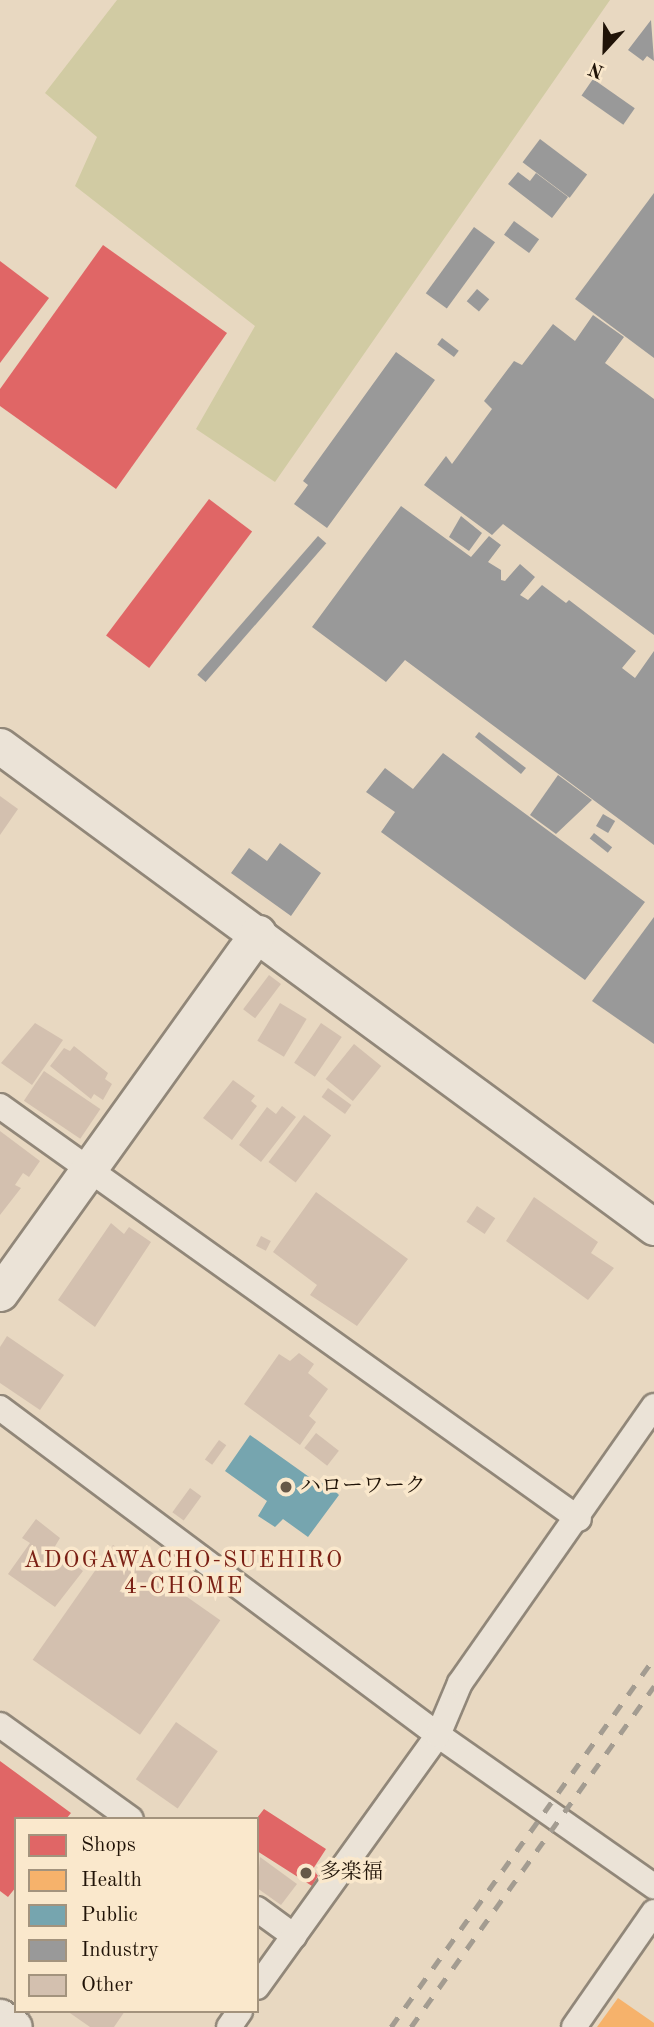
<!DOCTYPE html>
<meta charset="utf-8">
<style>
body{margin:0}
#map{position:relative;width:654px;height:2027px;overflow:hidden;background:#e8d8c1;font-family:"Old Standard TT","Noto Serif JP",serif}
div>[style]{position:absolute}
.green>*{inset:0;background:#d1cba3}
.shops>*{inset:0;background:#e06666;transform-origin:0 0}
.health>*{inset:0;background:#f6b26b}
.public>*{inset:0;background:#76a5af}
.industry>*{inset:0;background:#999;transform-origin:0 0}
.building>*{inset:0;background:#d3c0af;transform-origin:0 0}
.roads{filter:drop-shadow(2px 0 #918779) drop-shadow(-2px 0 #918779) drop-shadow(0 2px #918779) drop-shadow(0 -2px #918779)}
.street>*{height:24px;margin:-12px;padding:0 12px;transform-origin:12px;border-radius:12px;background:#ebe3d7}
.secondary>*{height:35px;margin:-17.5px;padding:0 17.5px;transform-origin:17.5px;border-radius:17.5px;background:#ebe3d7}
.rail>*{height:5px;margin-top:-2.5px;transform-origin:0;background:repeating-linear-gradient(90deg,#a39c91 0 12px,transparent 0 24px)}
.dots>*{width:19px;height:19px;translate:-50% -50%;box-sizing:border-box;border:4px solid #fae8cc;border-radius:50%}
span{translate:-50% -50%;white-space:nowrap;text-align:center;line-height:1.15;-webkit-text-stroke:7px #fae8cc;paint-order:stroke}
.poi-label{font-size:21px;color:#201307}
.left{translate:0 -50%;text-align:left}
.neighbourhood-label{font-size:23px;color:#7a1f14;letter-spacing:2px}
.legend{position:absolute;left:14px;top:1817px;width:245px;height:196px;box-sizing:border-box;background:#fae8cc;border:2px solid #a3937d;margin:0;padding:9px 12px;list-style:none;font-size:21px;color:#201307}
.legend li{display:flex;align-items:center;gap:14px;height:35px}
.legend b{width:35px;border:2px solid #a3937d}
.north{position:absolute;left:570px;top:14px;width:70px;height:70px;-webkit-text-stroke:5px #fae8cc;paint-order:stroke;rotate:202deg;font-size:19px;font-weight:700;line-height:28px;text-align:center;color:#201307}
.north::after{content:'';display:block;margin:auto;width:24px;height:32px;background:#201307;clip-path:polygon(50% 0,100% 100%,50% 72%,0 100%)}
</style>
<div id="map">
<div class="green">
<i style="clip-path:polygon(117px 0,610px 0,275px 482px,196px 429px,255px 326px,75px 186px,97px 137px,45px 93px)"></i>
</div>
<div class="shops">
<i style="clip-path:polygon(103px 245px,227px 333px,116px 489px,0 406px,0 389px)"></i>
<i style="clip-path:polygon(0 261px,49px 298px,0 363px)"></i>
<i style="left:209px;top:499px;width:54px;height:171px;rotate:37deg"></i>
<i style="clip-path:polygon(0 1761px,71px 1813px,66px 1819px,16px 1819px,16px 1887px,8px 1897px,0 1891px)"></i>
<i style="clip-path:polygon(264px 1809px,326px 1849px,313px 1869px,318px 1876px,312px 1886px,257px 1851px,257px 1818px)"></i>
</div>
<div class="health">
<i style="clip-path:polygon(618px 1998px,654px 2023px,654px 2027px,597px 2027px)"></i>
</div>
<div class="public">
<i style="clip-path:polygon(250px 1435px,319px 1484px,326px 1482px,339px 1495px,308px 1537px,283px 1519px,275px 1527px,258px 1516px,267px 1501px,225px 1471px)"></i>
</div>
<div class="industry">
<i style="clip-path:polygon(651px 20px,654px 61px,647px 56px,643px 61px,628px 50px)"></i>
<i style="left:593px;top:79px;width:51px;height:20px;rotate:35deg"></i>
<i style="left:540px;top:139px;width:59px;height:29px;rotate:37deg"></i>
<i style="clip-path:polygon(518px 172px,530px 181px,536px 173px,568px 197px,552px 218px,508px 184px)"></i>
<i style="clip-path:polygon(654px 193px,654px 358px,575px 299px)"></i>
<i style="left:514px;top:221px;width:31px;height:17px;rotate:36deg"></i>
<i style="left:474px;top:227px;width:26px;height:82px;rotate:36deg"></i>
<i style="left:477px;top:289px;width:16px;height:16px;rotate:40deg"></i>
<i style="clip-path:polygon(593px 315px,624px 337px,605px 363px,654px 399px,654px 635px,503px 524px,492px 535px,424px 485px,446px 456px,452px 464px,492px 409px,484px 401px,514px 361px,522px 365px,553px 324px,575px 341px)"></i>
<i style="left:442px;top:338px;width:21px;height:8px;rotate:37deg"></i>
<i style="clip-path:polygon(396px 352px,435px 380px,327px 528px,294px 504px,308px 485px,303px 481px)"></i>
<i style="clip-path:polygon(401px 506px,471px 557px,489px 536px,501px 545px,488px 562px,501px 570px,501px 580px,505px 581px,520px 564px,535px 577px,520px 595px,528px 600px,542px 585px,566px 603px,569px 600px,636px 651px,622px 668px,635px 678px,654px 651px,654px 845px,405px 660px,386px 682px,312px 627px)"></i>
<i style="clip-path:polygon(461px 516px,482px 533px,469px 551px,449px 537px)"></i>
<i style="left:318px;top:536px;width:11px;height:184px;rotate:41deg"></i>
<i style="clip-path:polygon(479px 732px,526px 768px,521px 774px,475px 737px)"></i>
<i style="clip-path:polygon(443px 753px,645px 902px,585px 980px,381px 832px,395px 812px,366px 792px,385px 768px,413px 789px)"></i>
<i style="clip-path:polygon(558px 775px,592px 800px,556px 834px,530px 815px)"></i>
<i style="left:603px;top:814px;width:14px;height:14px;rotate:30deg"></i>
<i style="left:594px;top:833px;width:23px;height:7px;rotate:38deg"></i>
<i style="clip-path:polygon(280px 843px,321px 873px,291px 916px,231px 873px,249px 848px,267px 861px)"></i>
<i style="clip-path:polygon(654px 917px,654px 1044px,592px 1001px)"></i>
</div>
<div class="building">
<i style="clip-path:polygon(0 796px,18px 809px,0 835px)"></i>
<i style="left:269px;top:975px;width:15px;height:43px;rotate:37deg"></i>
<i style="left:280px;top:1003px;width:31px;height:44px;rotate:31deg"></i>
<i style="clip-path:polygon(35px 1023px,63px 1040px,32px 1085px,1px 1063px)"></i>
<i style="left:321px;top:1023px;width:25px;height:48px;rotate:34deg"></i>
<i style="left:354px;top:1044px;width:35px;height:45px;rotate:39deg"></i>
<i style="clip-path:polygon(74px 1046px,108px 1073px,105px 1079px,112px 1084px,103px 1100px,94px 1094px,91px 1099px,50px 1066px,64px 1048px,70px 1051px)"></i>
<i style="left:44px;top:1071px;width:68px;height:36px;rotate:34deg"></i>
<i style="clip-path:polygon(233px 1080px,255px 1096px,251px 1101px,257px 1106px,232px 1140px,203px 1118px)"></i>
<i style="left:328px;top:1088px;width:29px;height:11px;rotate:36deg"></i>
<i style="clip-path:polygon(282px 1106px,296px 1117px,261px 1162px,239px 1145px,267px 1107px,276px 1114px)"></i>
<i style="left:304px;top:1115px;width:34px;height:59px;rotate:37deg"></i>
<i style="clip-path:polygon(0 1131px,40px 1161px,29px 1177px,23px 1173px,15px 1185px,21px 1188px,0 1215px)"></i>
<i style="clip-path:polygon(316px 1192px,408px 1259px,357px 1326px,310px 1295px,317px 1285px,273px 1252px)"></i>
<i style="clip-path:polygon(534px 1197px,598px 1242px,591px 1253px,614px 1268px,588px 1300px,506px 1241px)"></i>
<i style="left:477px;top:1206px;width:22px;height:19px;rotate:34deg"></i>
<i style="clip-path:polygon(111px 1223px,124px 1234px,129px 1227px,151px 1242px,95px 1327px,58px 1300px)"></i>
<i style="left:261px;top:1236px;width:11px;height:11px;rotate:27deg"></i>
<i style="clip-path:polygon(7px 1336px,64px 1375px,40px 1410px,0 1383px,0 1347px)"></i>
<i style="clip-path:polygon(299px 1353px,314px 1364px,308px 1373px,328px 1389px,309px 1416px,316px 1422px,300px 1445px,244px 1404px,279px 1354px,290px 1361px)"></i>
<i style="left:316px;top:1433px;width:29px;height:19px;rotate:38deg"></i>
<i style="left:219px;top:1440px;width:9px;height:24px;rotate:36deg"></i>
<i style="left:190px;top:1488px;width:14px;height:30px;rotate:36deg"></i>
<i style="clip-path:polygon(36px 1519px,60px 1538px,54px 1548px,83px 1571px,55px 1607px,8px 1574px,30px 1543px,22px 1538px)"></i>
<i style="left:113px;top:1545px;width:131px;height:140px;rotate:35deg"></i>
<i style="left:176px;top:1722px;width:51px;height:70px;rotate:35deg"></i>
<i style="clip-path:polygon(260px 1857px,297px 1884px,281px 1905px,257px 1888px)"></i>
<i style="clip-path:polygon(67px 2011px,125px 2011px,114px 2027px,90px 2027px)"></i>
</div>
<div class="roads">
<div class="street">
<i style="left:0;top:1106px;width:711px;rotate:35.5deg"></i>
<i style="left:0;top:1408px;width:547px;rotate:36.74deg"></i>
<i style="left:438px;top:1735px;width:264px;rotate:35deg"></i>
<i style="left:0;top:1725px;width:161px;rotate:35.7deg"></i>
<i style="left:257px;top:1909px;width:46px;rotate:36.1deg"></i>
<i style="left:257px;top:1987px;width:310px;rotate:-54.3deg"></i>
<i style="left:438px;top:1735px;width:56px;rotate:-67.1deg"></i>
<i style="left:460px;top:1683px;width:338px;rotate:-55deg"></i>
<i style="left:229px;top:2027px;width:19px;rotate:-55deg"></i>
<i style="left:574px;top:2027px;width:140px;rotate:-55.2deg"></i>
</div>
<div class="secondary">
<i style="left:0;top:746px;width:812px;rotate:36.33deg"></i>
<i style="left:0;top:1293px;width:443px;rotate:-54.4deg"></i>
<i style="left:0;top:2017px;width:17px;rotate:36deg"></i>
</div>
</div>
<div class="rail">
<i style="left:391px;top:2027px;width:453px;rotate:-54.5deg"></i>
<i style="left:411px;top:2027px;width:419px;rotate:-54.5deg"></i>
</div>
<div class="dots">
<i style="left:286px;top:1487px;background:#665848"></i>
<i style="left:306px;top:1873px;background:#665848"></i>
</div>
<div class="poi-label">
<span class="left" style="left:300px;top:1487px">ハローワーク</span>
<span class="left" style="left:320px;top:1873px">多楽福</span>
</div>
<div class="neighbourhood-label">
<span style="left:184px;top:1574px">ADOGAWACHO-SUEHIRO<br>4-CHOME</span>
</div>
<ul class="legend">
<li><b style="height:19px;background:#e06666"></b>Shops</li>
<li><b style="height:19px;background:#f6b26b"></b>Health</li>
<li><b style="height:19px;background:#76a5af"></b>Public</li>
<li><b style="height:19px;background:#999"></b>Industry</li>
<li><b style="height:19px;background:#d3c0af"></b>Other</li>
</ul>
<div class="north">N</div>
</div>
